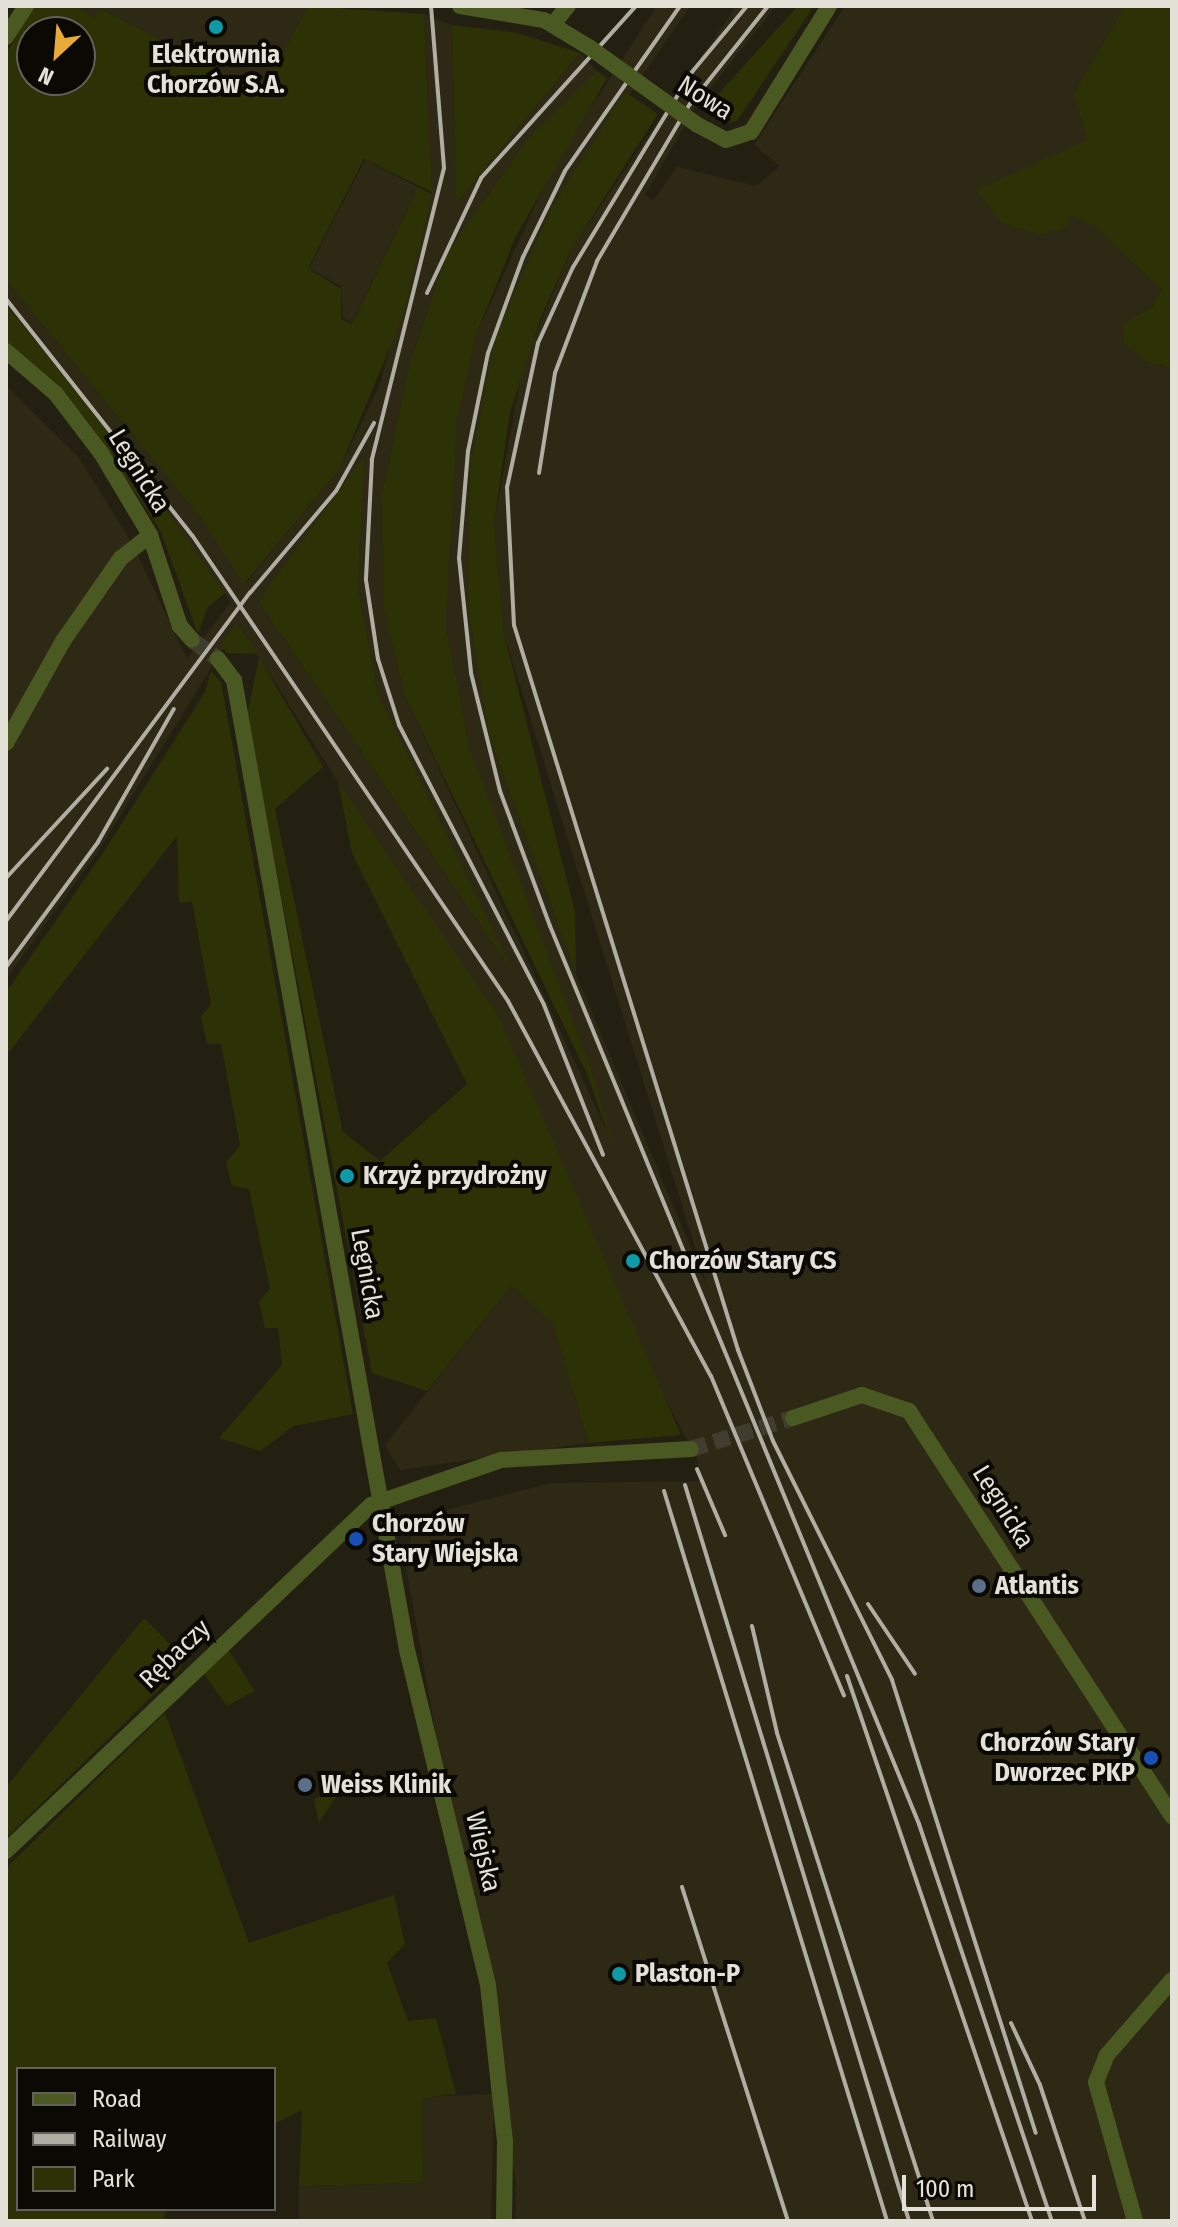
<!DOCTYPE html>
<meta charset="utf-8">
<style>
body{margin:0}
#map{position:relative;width:1178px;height:2227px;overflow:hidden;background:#232011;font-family:"Fira Sans Condensed",sans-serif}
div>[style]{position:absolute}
.built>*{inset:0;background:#2e2914}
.green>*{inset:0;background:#2d3106}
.minor-tunnel>*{height:16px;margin-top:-8px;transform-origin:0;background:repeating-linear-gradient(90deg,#403d2f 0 16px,transparent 0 24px)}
.minor>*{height:16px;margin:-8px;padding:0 8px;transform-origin:8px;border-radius:8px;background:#4a5922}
.rail>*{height:4px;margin:-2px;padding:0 2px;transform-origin:2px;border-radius:2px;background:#b0aea2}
.minor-bridge>*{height:16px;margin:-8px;padding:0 8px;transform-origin:8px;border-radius:8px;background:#4a5922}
.dots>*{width:22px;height:22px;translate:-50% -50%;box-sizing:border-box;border:4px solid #0b0904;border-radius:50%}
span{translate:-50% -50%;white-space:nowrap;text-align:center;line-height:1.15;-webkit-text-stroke:8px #0b0904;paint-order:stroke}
.poi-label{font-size:26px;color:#e4e2d8;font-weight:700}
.left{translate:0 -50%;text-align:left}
.right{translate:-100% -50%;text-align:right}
.street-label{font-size:26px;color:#e4e2d8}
.frame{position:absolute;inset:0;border:8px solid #e4e2d8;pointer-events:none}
.legend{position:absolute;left:16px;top:2067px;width:260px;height:144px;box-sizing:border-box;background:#0b0904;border:2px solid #626059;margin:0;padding:10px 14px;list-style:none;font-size:24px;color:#e4e2d8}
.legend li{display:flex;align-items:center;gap:16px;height:40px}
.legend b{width:40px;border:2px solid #626059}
.north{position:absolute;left:16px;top:16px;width:80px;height:80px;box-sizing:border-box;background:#0b0904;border:2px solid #626059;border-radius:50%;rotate:206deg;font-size:22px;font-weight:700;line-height:32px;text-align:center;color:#e4e2d8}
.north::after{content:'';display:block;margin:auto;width:28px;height:36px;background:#e9ab38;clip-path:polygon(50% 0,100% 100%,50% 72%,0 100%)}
.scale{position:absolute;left:902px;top:2175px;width:194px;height:36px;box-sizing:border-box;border:4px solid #e4e2d8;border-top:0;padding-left:10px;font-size:24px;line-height:28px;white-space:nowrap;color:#e4e2d8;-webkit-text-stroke:6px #0b0904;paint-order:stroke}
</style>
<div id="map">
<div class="built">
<i style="clip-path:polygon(75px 6px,308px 6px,264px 88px,255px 88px,100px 8px,95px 17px)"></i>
<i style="clip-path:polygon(evenodd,657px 6px,690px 6px,549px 213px,495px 337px,490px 738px,576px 974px,708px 1289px,504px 634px,494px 523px,523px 364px,572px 248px,736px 6px,776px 6px,694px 109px,645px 195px,653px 201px,677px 167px,756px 186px,780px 166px,754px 145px,845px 6px,1125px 6px,1074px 93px,1087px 140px,1071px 216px,1095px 227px,1161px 289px,1152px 307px,1123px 324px,1147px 362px,1172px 368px,1172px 2221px,515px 2221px,516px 2182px,406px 1567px,414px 1518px,551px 1483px,699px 1481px,697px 1459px,338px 782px,238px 624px,99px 850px,6px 979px,6px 386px,78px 457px,132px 543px,187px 659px,231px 602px,91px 405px,6px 306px,6px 280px,203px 521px,245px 584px,339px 470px,380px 384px,432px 194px,424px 14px,452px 25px,457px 202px,580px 53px,597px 71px,528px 138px,448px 251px,410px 362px,381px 499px,384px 609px,405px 696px,610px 1138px,470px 749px,446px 626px,447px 525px,457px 422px,476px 335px,554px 164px,657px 6px,363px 459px,358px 588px,378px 694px,510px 969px,258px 601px,363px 459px)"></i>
<i style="clip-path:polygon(365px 160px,418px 187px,352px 323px,343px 318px,341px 286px,309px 268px)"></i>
<i style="clip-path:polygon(511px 1286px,552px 1321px,589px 1443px,400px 1470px,385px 1445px)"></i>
<i style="clip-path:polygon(494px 2094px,491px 2221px,299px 2221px,299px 2186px,423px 2183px,422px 2097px)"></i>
</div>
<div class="green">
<i style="clip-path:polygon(evenodd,35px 6px,75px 6px,95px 17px,100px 8px,255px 88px,264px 87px,308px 6px,424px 14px,432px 192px,364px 159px,308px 268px,341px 289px,341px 319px,352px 324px,418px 187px,432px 194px,403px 316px,339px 470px,244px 584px,203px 521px,6px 280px,6px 53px,35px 6px,32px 32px,80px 32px,80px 80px,32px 80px,32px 32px)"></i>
<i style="clip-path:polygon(798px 6px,814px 6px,737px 121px,723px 124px,703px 111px)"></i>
<i style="clip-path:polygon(1125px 6px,1172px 6px,1172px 368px,1147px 362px,1124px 343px,1123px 324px,1152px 307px,1161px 289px,1095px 227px,1071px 216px,1067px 227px,1040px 235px,1001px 222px,976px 190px,1087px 140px,1074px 93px)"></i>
<i style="clip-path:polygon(452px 25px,518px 33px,580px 53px,456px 203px)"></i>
<i style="clip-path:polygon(597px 71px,607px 78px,516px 236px,476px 335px,457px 422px,446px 626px,470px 749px,594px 1077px,615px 1154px,587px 1074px,405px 696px,384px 610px,381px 499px,410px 362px,448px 251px,528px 138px)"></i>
<i style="clip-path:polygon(625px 92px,658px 114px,572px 248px,541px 317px,510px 412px,494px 523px,504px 634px,575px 912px,576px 974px,490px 738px,468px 609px,470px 468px,495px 337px,549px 213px)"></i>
<i style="clip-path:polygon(6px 306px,91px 405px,225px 593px,208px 607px,198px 634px,160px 530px,85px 417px,6px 342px)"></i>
<i style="clip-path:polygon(364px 457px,358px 588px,378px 694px,515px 976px,258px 601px)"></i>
<i style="clip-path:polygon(237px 623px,258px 654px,227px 653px,220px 646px)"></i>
<i style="clip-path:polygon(259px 657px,323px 767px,275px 809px,343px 1132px,380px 1161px,467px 1084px,352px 853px,338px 782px,499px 1017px,681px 1435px,589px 1443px,552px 1322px,511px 1286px,427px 1391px,372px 1373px,247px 716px)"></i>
<i style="clip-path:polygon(211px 671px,221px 682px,353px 1414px,294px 1426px,260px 1451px,219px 1438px,282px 1365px,278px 1328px,265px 1328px,259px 1301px,270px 1289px,249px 1189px,232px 1186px,226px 1163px,240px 1145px,221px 1044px,207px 1044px,201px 1017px,211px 1004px,192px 902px,179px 903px,177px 836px,6px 1056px,6px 992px,105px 850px,205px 692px)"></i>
<i style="clip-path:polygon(144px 1618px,171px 1645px,181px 1668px,6px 1838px,6px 1787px)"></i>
<i style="clip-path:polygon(226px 1646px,255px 1691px,227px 1706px,201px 1670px)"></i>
<i style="clip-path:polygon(165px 1713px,249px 1943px,394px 1895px,405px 1944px,387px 1963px,408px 2021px,436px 2018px,456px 2094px,422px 2098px,423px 2183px,299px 2186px,302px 2110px,274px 2124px,274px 2069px,18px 2069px,18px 2209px,166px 2209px,164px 2221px,6px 2221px,6px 1868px)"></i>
<i style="clip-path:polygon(343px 1788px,331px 1804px,319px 1823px,314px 1799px)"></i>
</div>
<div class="minor-tunnel">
<i style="left:192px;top:640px;width:32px;rotate:36deg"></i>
<i style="left:691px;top:1449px;width:107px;rotate:-16.9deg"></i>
</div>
<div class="minor">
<i style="left:460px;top:6px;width:85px;rotate:9.5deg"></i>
<i style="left:544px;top:20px;width:52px;rotate:31deg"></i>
<i style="left:554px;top:23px;width:22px;rotate:-51deg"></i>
<i style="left:6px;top:37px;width:37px;rotate:-57deg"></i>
<i style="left:696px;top:124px;width:34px;rotate:28deg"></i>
<i style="left:726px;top:140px;width:26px;rotate:-18deg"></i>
<i style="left:751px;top:132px;width:148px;rotate:-58.2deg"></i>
<i style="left:6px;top:351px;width:66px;rotate:40.7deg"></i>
<i style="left:56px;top:394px;width:74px;rotate:52.7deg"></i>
<i style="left:101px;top:453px;width:96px;rotate:59.1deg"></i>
<i style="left:150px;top:535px;width:96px;rotate:71.8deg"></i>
<i style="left:180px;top:626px;width:18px;rotate:49deg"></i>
<i style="left:218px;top:659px;width:26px;rotate:53deg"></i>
<i style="left:234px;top:680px;width:985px;rotate:79.89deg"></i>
<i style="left:407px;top:1650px;width:345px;rotate:76.4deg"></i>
<i style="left:488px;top:1985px;width:158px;rotate:83.8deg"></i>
<i style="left:505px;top:2142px;width:79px;rotate:90.7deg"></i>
<i style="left:6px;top:743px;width:117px;rotate:-60.8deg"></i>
<i style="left:63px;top:641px;width:101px;rotate:-55.1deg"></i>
<i style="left:121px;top:558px;width:37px;rotate:-38deg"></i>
<i style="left:793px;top:1418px;width:73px;rotate:-18.4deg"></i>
<i style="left:862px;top:1395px;width:50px;rotate:18.8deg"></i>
<i style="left:909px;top:1411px;width:483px;rotate:57deg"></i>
<i style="left:6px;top:1851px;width:503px;rotate:-43.47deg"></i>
<i style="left:371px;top:1505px;width:138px;rotate:-19.1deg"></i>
<i style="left:501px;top:1460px;width:190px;rotate:-3.3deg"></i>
<i style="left:1135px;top:2221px;width:144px;rotate:-105.7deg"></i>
<i style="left:1096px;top:2082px;width:29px;rotate:-68deg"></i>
<i style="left:1107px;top:2055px;width:99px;rotate:-49.1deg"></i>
</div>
<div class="rail">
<i style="left:431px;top:6px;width:163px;rotate:85.4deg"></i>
<i style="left:444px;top:168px;width:301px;rotate:103.9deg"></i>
<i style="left:372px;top:460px;width:120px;rotate:92.9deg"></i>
<i style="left:366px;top:580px;width:80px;rotate:81.4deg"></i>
<i style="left:378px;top:659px;width:69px;rotate:72.3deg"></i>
<i style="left:399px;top:725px;width:315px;rotate:62.6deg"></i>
<i style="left:544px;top:1005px;width:161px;rotate:68.5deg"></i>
<i style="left:680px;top:6px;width:201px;rotate:124.9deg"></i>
<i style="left:565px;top:171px;width:96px;rotate:116deg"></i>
<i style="left:523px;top:257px;width:102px;rotate:110deg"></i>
<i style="left:488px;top:353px;width:100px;rotate:101.5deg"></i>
<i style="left:468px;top:451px;width:107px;rotate:94.8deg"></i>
<i style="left:459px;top:558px;width:116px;rotate:84deg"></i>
<i style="left:471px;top:673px;width:122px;rotate:76.2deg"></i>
<i style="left:500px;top:791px;width:144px;rotate:69.7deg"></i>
<i style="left:550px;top:926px;width:971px;rotate:67.66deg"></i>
<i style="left:919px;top:1824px;width:419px;rotate:71.5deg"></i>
<i style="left:747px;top:6px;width:86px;rotate:129.8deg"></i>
<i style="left:692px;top:72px;width:100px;rotate:121.5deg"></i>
<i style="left:640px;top:157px;width:129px;rotate:121.3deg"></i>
<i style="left:573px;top:267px;width:84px;rotate:114.7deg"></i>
<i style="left:538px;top:343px;width:147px;rotate:102.1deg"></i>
<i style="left:507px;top:487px;width:138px;rotate:87.1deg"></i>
<i style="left:514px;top:625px;width:759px;rotate:72.83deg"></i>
<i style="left:738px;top:1350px;width:97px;rotate:69deg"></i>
<i style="left:773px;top:1441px;width:267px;rotate:63.5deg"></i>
<i style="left:892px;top:1680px;width:475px;rotate:72.4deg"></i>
<i style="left:427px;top:293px;width:127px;rotate:-64.8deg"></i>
<i style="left:481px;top:178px;width:232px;rotate:-48deg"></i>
<i style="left:6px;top:299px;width:300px;rotate:51.8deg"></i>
<i style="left:192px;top:535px;width:563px;rotate:55.86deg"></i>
<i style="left:508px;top:1001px;width:426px;rotate:61.6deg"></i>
<i style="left:711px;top:1376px;width:346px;rotate:67.4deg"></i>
<i style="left:539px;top:473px;width:101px;rotate:-80.9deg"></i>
<i style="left:555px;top:373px;width:120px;rotate:-69.4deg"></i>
<i style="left:597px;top:261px;width:182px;rotate:-59.4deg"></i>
<i style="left:690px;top:104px;width:125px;rotate:-51.5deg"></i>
<i style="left:6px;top:878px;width:149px;rotate:-47.2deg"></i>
<i style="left:6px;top:921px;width:409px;rotate:-53.4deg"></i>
<i style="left:250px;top:593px;width:133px;rotate:-49.9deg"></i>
<i style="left:336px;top:491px;width:78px;rotate:-60.8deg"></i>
<i style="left:6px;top:967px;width:155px;rotate:-53.6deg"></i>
<i style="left:98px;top:842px;width:153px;rotate:-60.3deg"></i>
<i style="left:697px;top:1469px;width:72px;rotate:67deg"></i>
<i style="left:685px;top:1485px;width:769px;rotate:73.07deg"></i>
<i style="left:664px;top:1491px;width:763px;rotate:73.01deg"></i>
<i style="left:868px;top:1604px;width:84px;rotate:56.1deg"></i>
<i style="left:752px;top:1626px;width:110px;rotate:76.8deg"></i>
<i style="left:777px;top:1733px;width:512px;rotate:72.27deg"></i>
<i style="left:847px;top:1676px;width:576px;rotate:71.25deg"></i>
<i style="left:682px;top:1887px;width:350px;rotate:72.4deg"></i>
<i style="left:1011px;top:2023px;width:68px;rotate:64.9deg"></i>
<i style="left:1040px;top:2085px;width:143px;rotate:71.7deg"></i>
</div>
<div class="minor-bridge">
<i style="left:589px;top:47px;width:132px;rotate:35.7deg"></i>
</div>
<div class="dots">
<i style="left:216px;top:27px;background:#0f9aa8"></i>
<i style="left:347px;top:1176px;background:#0f9aa8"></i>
<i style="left:633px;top:1261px;background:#0f9aa8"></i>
<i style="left:356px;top:1539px;background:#1a4fb4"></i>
<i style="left:979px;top:1586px;background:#5c6f8a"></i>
<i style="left:1151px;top:1758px;background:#1a4fb4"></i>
<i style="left:305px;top:1785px;background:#5c6f8a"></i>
<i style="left:619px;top:1974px;background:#0f9aa8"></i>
</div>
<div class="poi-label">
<span style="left:216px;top:70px">Elektrownia<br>Chorzów S.A.</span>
<span class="left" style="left:363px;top:1176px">Krzyż przydrożny</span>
<span class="left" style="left:649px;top:1261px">Chorzów Stary CS</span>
<span class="left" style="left:372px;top:1539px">Chorzów<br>Stary Wiejska</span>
<span class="left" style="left:995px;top:1586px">Atlantis</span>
<span class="right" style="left:1135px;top:1758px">Chorzów Stary<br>Dworzec PKP</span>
<span class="left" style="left:321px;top:1785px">Weiss Klinik</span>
<span class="left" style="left:635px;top:1974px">Plaston-P</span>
</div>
<div class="street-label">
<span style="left:705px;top:98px;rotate:32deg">Nowa</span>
<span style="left:139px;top:471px;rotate:58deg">Legnicka</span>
<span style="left:367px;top:1274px;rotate:80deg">Legnicka</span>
<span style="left:1003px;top:1507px;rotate:58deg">Legnicka</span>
<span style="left:175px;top:1654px;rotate:-44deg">Rębaczy</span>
<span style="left:483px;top:1852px;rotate:77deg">Wiejska</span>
</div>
<div class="frame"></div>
<ul class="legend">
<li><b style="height:10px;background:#4a5922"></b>Road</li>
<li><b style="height:10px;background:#b0aea2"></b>Railway</li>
<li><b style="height:22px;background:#2d3106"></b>Park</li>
</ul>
<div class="north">N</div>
<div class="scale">100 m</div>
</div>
